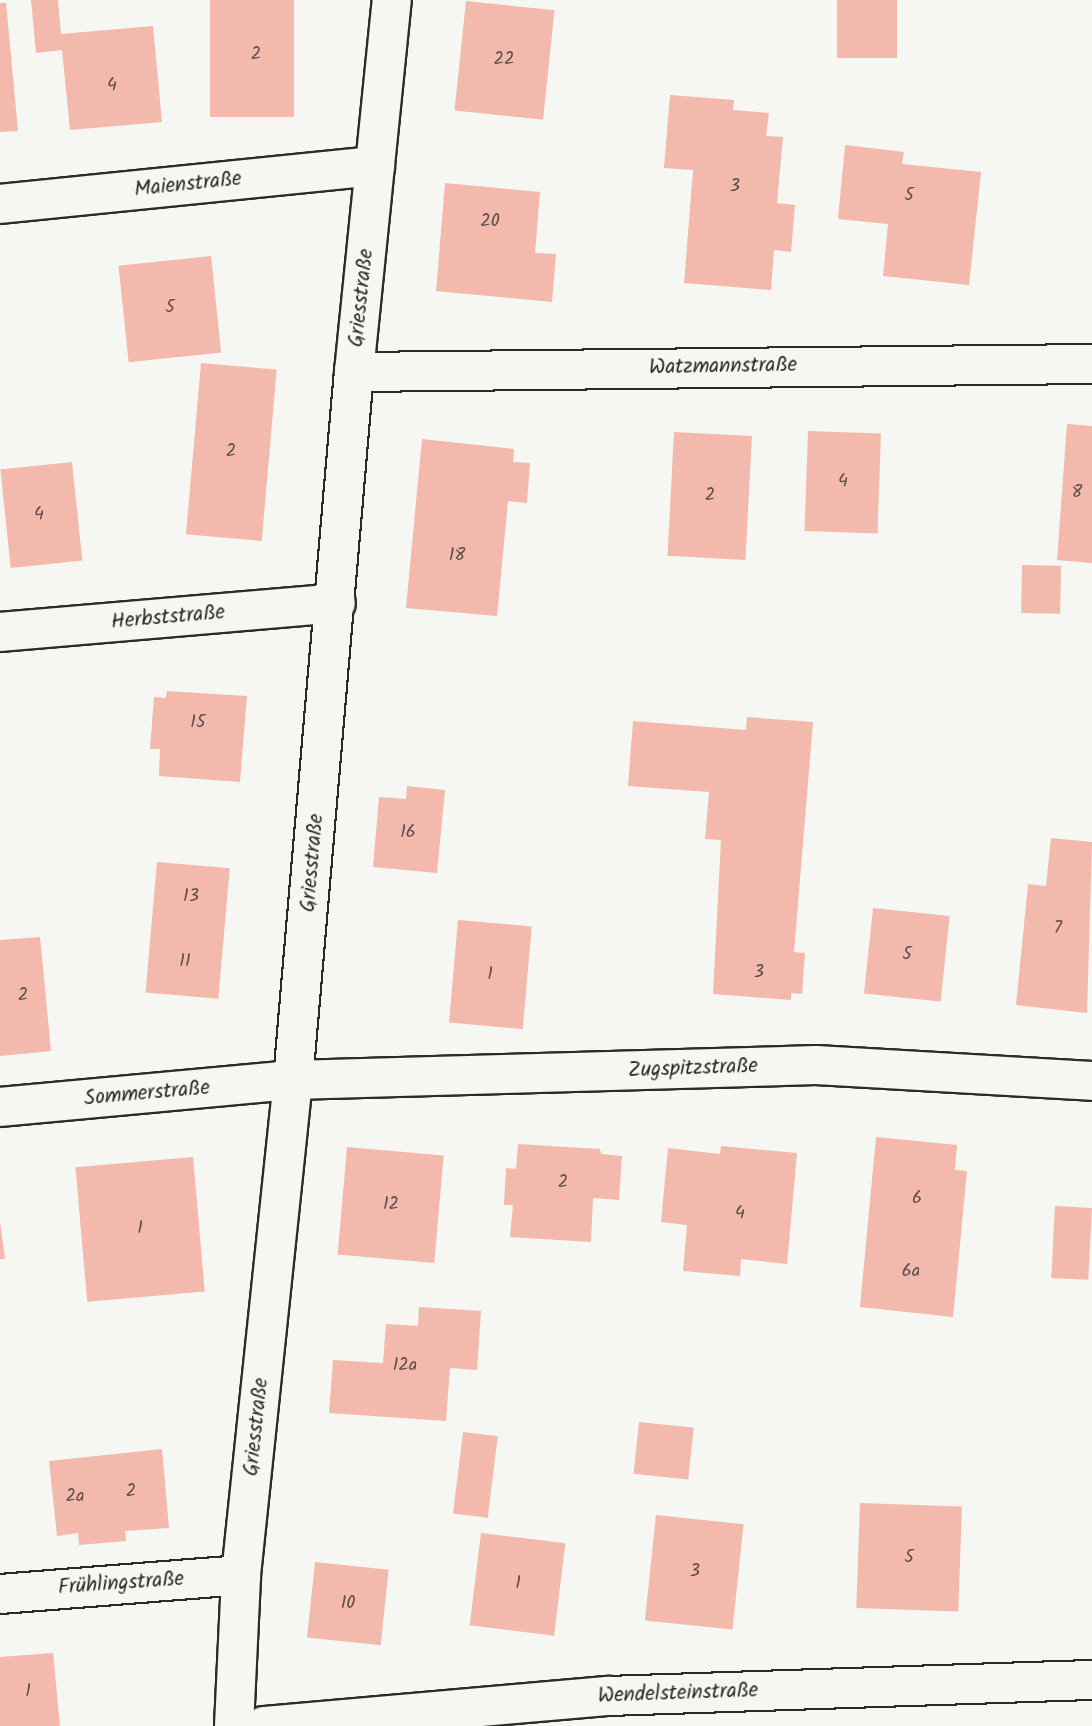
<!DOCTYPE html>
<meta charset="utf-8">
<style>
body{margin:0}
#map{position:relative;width:1092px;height:1726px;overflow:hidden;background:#f6f6f2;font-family:Kalam,sans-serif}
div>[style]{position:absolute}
.building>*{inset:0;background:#f3b9ad;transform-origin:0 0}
.roads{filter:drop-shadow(2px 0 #2b2b2b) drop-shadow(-2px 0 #2b2b2b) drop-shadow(0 2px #2b2b2b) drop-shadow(0 -2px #2b2b2b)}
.minor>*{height:38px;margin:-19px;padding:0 19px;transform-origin:19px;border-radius:19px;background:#f6f6f2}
span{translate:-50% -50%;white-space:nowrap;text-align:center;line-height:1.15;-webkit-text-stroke:7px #f6f6f2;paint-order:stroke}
.number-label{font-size:18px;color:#5d4e4c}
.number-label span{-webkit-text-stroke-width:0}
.street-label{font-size:21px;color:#2b2b2b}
</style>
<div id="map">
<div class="building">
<i style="clip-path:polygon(31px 0,58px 0,61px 34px,153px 26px,162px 122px,70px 130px,62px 50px,36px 53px)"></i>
<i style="left:210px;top:0;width:84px;height:117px"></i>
<i style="left:837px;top:0;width:60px;height:58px"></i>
<i style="left:466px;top:1px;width:89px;height:110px;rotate:6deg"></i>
<i style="clip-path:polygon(0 3px,6px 3px,18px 131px,0 132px)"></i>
<i style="clip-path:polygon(670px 95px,734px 100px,733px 110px,769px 113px,766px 136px,783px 137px,777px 203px,795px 205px,791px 252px,774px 250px,771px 290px,684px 283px,693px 170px,664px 168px)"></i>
<i style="clip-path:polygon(845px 145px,904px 152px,902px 164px,981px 172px,969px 285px,883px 276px,888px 224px,838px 219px)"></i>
<i style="clip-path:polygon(445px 183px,540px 192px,535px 253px,556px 254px,552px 302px,436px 291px)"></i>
<i style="left:211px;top:256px;width:97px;height:93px;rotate:84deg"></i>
<i style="left:201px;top:363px;width:76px;height:172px;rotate:5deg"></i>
<i style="clip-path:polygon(1067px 424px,1092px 426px,1092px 563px,1057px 560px)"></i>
<i style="left:808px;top:431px;width:73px;height:100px;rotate:2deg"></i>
<i style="left:674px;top:432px;width:78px;height:124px;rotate:3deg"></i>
<i style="clip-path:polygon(422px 439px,514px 449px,513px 462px,530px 463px,527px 503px,508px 501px,497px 616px,406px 608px)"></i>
<i style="left:72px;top:462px;width:99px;height:72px;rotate:84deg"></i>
<i style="left:1022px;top:565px;width:39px;height:48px;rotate:1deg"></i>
<i style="clip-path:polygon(167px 691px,247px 696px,240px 782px,159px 776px,160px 749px,150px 749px,154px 697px,166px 698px)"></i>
<i style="clip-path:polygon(747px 717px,813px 722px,794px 952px,805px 953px,802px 994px,791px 993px,791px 1000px,713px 994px,721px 840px,705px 839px,709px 792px,628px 786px,633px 721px,746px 730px)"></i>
<i style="clip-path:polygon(407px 786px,445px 790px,437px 873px,373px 867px,379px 797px,406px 799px)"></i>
<i style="clip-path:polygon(1051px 838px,1092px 842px,1087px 1013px,1016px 1005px,1028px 884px,1046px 886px)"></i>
<i style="left:157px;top:862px;width:73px;height:131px;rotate:5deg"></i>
<i style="left:873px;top:908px;width:77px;height:86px;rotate:6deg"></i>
<i style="left:458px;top:920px;width:74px;height:103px;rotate:5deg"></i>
<i style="clip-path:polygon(40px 937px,51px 1051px,0 1056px,0 940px)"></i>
<i style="clip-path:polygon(876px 1137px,957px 1145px,955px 1170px,967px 1171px,953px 1317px,860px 1307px)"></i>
<i style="clip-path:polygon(518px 1144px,600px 1149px,601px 1154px,622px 1156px,619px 1200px,593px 1198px,591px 1242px,510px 1237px,513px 1205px,504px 1205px,506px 1168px,516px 1169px)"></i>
<i style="clip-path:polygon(721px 1146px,797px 1153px,787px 1264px,741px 1259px,740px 1276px,683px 1271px,687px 1225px,661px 1222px,668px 1148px,720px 1154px)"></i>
<i style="left:347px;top:1147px;width:97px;height:108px;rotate:5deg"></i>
<i style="left:193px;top:1157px;width:135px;height:118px;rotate:85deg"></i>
<i style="left:1055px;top:1206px;width:37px;height:72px;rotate:3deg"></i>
<i style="clip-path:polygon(0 1221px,5px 1259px,0 1259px)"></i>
<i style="clip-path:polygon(419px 1307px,481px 1311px,477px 1370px,450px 1368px,446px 1421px,329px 1413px,333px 1360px,383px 1363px,386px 1324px,418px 1326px)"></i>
<i style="left:639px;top:1422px;width:55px;height:52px;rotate:6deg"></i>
<i style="left:463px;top:1432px;width:35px;height:82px;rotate:7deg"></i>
<i style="clip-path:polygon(162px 1449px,169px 1528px,125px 1531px,126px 1541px,79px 1545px,78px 1533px,57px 1536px,49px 1461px)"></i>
<i style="left:860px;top:1503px;width:102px;height:105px;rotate:2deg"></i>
<i style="left:656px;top:1515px;width:88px;height:106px;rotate:6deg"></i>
<i style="left:481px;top:1533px;width:85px;height:93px;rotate:7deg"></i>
<i style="left:315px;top:1562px;width:74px;height:76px;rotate:6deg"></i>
<i style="clip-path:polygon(53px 1653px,60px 1726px,0 1726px,0 1657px)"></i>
</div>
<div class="roads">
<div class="minor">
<i style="left:0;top:204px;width:377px;rotate:-5.8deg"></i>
<i style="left:354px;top:372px;width:738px;rotate:-0.62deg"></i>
<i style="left:0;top:632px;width:337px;rotate:-4.9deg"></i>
<i style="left:0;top:1107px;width:294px;rotate:-5.3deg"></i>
<i style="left:293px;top:1080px;width:523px;rotate:-1.64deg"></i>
<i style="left:816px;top:1065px;width:276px;rotate:3.3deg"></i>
<i style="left:0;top:1594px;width:242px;rotate:-4.5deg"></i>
<i style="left:234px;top:1726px;width:151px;rotate:-87.3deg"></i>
<i style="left:241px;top:1575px;width:498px;rotate:-84deg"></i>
<i style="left:293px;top:1080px;width:711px;rotate:-85.08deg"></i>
<i style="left:354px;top:372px;width:374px;rotate:-84.2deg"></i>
<i style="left:264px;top:1726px;width:345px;rotate:-5deg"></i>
<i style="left:608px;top:1696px;width:484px;rotate:-1.9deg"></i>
</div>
</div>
<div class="number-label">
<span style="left:256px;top:55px">2</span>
<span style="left:504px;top:60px">22</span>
<span style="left:112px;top:86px">4</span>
<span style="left:735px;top:187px">3</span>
<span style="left:909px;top:196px">5</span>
<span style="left:490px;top:222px">20</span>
<span style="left:170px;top:308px">5</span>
<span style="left:231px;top:452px">2</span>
<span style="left:843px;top:482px">4</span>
<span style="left:1077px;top:493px">8</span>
<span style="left:710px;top:496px">2</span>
<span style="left:39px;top:515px">4</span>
<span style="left:457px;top:556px">18</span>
<span style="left:198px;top:723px">15</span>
<span style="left:408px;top:833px">16</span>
<span style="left:191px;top:897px">13</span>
<span style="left:1058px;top:929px">7</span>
<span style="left:907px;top:955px">5</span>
<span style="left:185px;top:962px">11</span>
<span style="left:759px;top:973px">3</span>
<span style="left:490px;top:975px">1</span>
<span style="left:23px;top:996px">2</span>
<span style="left:563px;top:1183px">2</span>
<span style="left:917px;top:1199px">6</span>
<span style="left:391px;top:1205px">12</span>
<span style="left:740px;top:1214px">4</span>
<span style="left:140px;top:1229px">1</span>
<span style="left:911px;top:1272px">6a</span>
<span style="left:405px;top:1366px">12a</span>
<span style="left:131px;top:1492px">2</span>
<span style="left:75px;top:1497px">2a</span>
<span style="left:909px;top:1558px">5</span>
<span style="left:695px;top:1572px">3</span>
<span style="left:518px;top:1584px">1</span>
<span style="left:348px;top:1604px">10</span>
<span style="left:28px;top:1692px">1</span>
</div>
<div class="street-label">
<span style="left:188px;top:185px;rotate:-6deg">Maienstraße</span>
<span style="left:362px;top:298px;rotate:-84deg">Griesstraße</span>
<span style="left:723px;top:367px;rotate:-1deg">Watzmannstraße</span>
<span style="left:168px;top:618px;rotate:-5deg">Herbststraße</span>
<span style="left:313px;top:863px;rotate:-85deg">Griesstraße</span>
<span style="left:693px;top:1069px;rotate:-2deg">Zugspitzstraße</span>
<span style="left:147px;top:1094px;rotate:-5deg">Sommerstraße</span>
<span style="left:257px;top:1427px;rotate:-84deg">Griesstraße</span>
<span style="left:121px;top:1584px;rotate:-4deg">Frühlingstraße</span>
<span style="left:678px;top:1694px;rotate:-2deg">Wendelsteinstraße</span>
</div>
</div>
